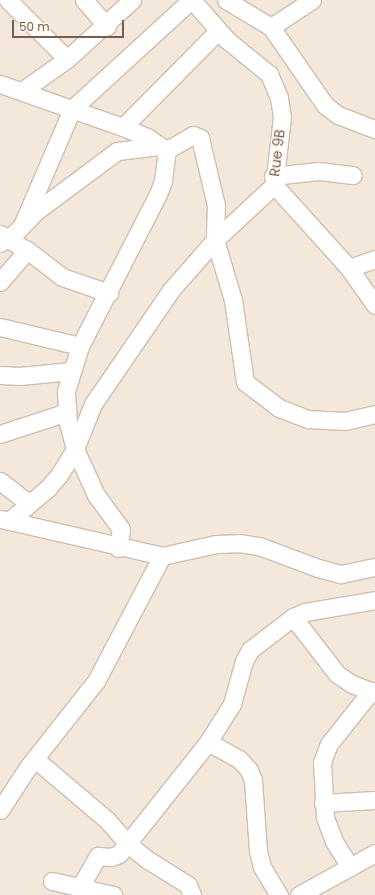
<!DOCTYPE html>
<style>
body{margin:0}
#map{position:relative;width:375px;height:895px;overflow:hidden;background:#fcf6ec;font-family:Poppins,sans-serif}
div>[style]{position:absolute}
.residential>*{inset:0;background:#f4e8da;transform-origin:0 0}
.roads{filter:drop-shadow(1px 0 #cfbeb0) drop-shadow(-1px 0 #cfbeb0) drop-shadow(0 1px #cfbeb0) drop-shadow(0 -1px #cfbeb0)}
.minor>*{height:17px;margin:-8.5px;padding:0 8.5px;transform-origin:8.5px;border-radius:8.5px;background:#fff}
span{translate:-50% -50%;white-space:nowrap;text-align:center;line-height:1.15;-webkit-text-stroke:3px #fffaf2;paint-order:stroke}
.street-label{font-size:14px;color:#785d4e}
.scale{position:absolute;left:12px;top:20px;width:112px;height:18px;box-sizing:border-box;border:2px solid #785d4e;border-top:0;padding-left:5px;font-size:12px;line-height:14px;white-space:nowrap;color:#785d4e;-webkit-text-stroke:3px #fffaf2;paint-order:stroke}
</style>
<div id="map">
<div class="residential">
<i style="left:0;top:0;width:375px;height:895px"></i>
</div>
<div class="roads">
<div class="minor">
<i style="left:8px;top:0;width:83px;rotate:45deg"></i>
<i style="left:84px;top:0;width:35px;rotate:49deg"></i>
<i style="left:192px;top:0;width:53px;rotate:48.8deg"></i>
<i style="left:227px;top:40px;width:54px;rotate:39deg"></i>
<i style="left:269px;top:74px;width:26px;rotate:67deg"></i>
<i style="left:279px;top:98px;width:19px;rotate:81deg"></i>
<i style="left:282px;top:117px;width:68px;rotate:96.7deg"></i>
<i style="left:274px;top:185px;width:112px;rotate:47.9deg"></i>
<i style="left:349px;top:268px;width:45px;rotate:54.9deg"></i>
<i style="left:226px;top:0;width:52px;rotate:31deg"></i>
<i style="left:271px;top:27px;width:95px;rotate:55.3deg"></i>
<i style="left:325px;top:105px;width:16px;rotate:38deg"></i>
<i style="left:338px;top:115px;width:40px;rotate:21deg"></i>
<i style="left:271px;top:27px;width:49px;rotate:-33.4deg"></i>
<i style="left:0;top:84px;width:130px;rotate:19.3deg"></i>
<i style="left:123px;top:127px;width:26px;rotate:23deg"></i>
<i style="left:147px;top:137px;width:16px;rotate:35deg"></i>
<i style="left:22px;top:91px;width:55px;rotate:-35.4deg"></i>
<i style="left:67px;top:59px;width:88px;rotate:-42.2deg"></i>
<i style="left:123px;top:127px;width:135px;rotate:-45.3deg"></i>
<i style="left:273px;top:176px;width:46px;rotate:-6.2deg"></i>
<i style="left:319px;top:171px;width:34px;rotate:7deg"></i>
<i style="left:23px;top:223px;width:124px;rotate:-66.7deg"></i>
<i style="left:72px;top:109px;width:161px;rotate:-42.5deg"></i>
<i style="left:0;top:234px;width:31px;rotate:31deg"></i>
<i style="left:27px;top:250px;width:44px;rotate:37.6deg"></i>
<i style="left:62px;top:277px;width:50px;rotate:18.8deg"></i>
<i style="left:0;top:243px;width:18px;rotate:-34deg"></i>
<i style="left:15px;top:233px;width:29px;rotate:-46deg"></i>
<i style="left:35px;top:212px;width:102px;rotate:-36.6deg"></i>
<i style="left:117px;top:151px;width:43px;rotate:-6.6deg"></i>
<i style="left:160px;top:146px;width:8px;rotate:30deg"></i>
<i style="left:349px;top:268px;width:28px;rotate:-19deg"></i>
<i style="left:0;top:282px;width:42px;rotate:-49.8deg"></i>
<i style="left:0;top:327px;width:82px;rotate:13.4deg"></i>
<i style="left:0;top:375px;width:20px;rotate:3deg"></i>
<i style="left:20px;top:376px;width:51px;rotate:-5.6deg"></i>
<i style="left:0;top:434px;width:71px;rotate:-18.2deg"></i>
<i style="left:0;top:481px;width:37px;rotate:38deg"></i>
<i style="left:1px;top:519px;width:165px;rotate:12.9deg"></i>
<i style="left:162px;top:556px;width:55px;rotate:-12.5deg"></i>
<i style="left:216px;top:544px;width:23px;rotate:-2deg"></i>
<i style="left:239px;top:543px;width:20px;rotate:9deg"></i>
<i style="left:259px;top:546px;width:63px;rotate:20.4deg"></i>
<i style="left:318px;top:568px;width:24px;rotate:15deg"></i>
<i style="left:341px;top:574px;width:35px;rotate:-12deg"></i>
<i style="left:9px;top:521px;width:51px;rotate:-40.2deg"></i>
<i style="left:48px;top:488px;width:17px;rotate:-50deg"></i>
<i style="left:59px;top:475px;width:31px;rotate:-58deg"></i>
<i style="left:75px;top:449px;width:48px;rotate:-68.2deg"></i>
<i style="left:93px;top:404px;width:138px;rotate:-55.6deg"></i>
<i style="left:171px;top:290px;width:67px;rotate:-48.7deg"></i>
<i style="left:215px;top:240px;width:81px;rotate:-43deg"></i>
<i style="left:118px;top:548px;width:19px;rotate:-81deg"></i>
<i style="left:121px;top:529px;width:42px;rotate:-126.3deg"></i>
<i style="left:96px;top:495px;width:51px;rotate:-114.5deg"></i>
<i style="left:75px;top:449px;width:28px;rotate:-105deg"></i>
<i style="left:68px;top:422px;width:31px;rotate:-94deg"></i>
<i style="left:66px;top:391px;width:47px;rotate:-72.7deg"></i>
<i style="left:80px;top:346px;width:171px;rotate:-62.8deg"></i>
<i style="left:158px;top:194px;width:14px;rotate:-69deg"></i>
<i style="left:163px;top:181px;width:31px;rotate:-83deg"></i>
<i style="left:167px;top:150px;width:30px;rotate:-30deg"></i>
<i style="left:193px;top:135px;width:8px;rotate:23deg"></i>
<i style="left:200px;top:138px;width:69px;rotate:76.6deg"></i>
<i style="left:216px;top:205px;width:35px;rotate:92deg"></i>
<i style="left:215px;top:240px;width:63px;rotate:73.3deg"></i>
<i style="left:233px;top:300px;width:83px;rotate:81.7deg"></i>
<i style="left:245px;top:382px;width:43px;rotate:37.4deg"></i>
<i style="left:279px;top:408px;width:31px;rotate:21deg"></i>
<i style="left:308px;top:419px;width:37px;rotate:3deg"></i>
<i style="left:345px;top:421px;width:31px;rotate:-13deg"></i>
<i style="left:293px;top:617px;width:72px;rotate:52.3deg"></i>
<i style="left:337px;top:674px;width:18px;rotate:34deg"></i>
<i style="left:352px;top:684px;width:25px;rotate:21deg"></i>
<i style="left:208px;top:742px;width:35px;rotate:29deg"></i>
<i style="left:239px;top:759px;width:15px;rotate:48deg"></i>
<i style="left:249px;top:770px;width:11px;rotate:68deg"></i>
<i style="left:253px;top:780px;width:71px;rotate:86deg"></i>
<i style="left:258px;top:851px;width:16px;rotate:76deg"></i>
<i style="left:262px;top:867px;width:33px;rotate:59deg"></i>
<i style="left:35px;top:759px;width:94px;rotate:40.3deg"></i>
<i style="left:107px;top:820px;width:32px;rotate:49deg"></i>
<i style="left:128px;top:844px;width:26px;rotate:39deg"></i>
<i style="left:148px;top:860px;width:47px;rotate:32deg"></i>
<i style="left:188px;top:885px;width:11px;rotate:68deg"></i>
<i style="left:323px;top:803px;width:52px;rotate:-3.3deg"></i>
<i style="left:0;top:810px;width:51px;rotate:-56.9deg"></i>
<i style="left:28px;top:767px;width:110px;rotate:-51.7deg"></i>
<i style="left:96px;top:681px;width:141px;rotate:-62.2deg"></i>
<i style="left:350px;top:867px;width:31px;rotate:-122deg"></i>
<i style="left:334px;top:841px;width:26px;rotate:-111deg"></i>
<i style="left:325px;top:817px;width:55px;rotate:-93.1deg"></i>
<i style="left:322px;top:762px;width:19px;rotate:-69deg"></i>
<i style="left:329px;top:744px;width:68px;rotate:-51.6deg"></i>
<i style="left:52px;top:881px;width:63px;rotate:12.9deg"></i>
<i style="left:80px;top:887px;width:36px;rotate:-60deg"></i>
<i style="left:98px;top:856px;width:13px;rotate:4deg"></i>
<i style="left:111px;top:857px;width:9px;rotate:-21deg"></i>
<i style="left:119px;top:854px;width:143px;rotate:-51.5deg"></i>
<i style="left:208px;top:742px;width:45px;rotate:-57.7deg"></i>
<i style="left:232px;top:704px;width:45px;rotate:-74.4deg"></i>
<i style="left:244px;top:661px;width:13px;rotate:-61deg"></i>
<i style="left:250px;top:650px;width:54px;rotate:-37.5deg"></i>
<i style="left:293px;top:617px;width:13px;rotate:-23deg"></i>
<i style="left:305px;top:612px;width:71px;rotate:-9.7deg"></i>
<i style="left:299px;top:895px;width:87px;rotate:-28.9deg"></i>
</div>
</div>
<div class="street-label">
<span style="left:277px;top:153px;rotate:-83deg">Rue 9B</span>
</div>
<div class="scale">50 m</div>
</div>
